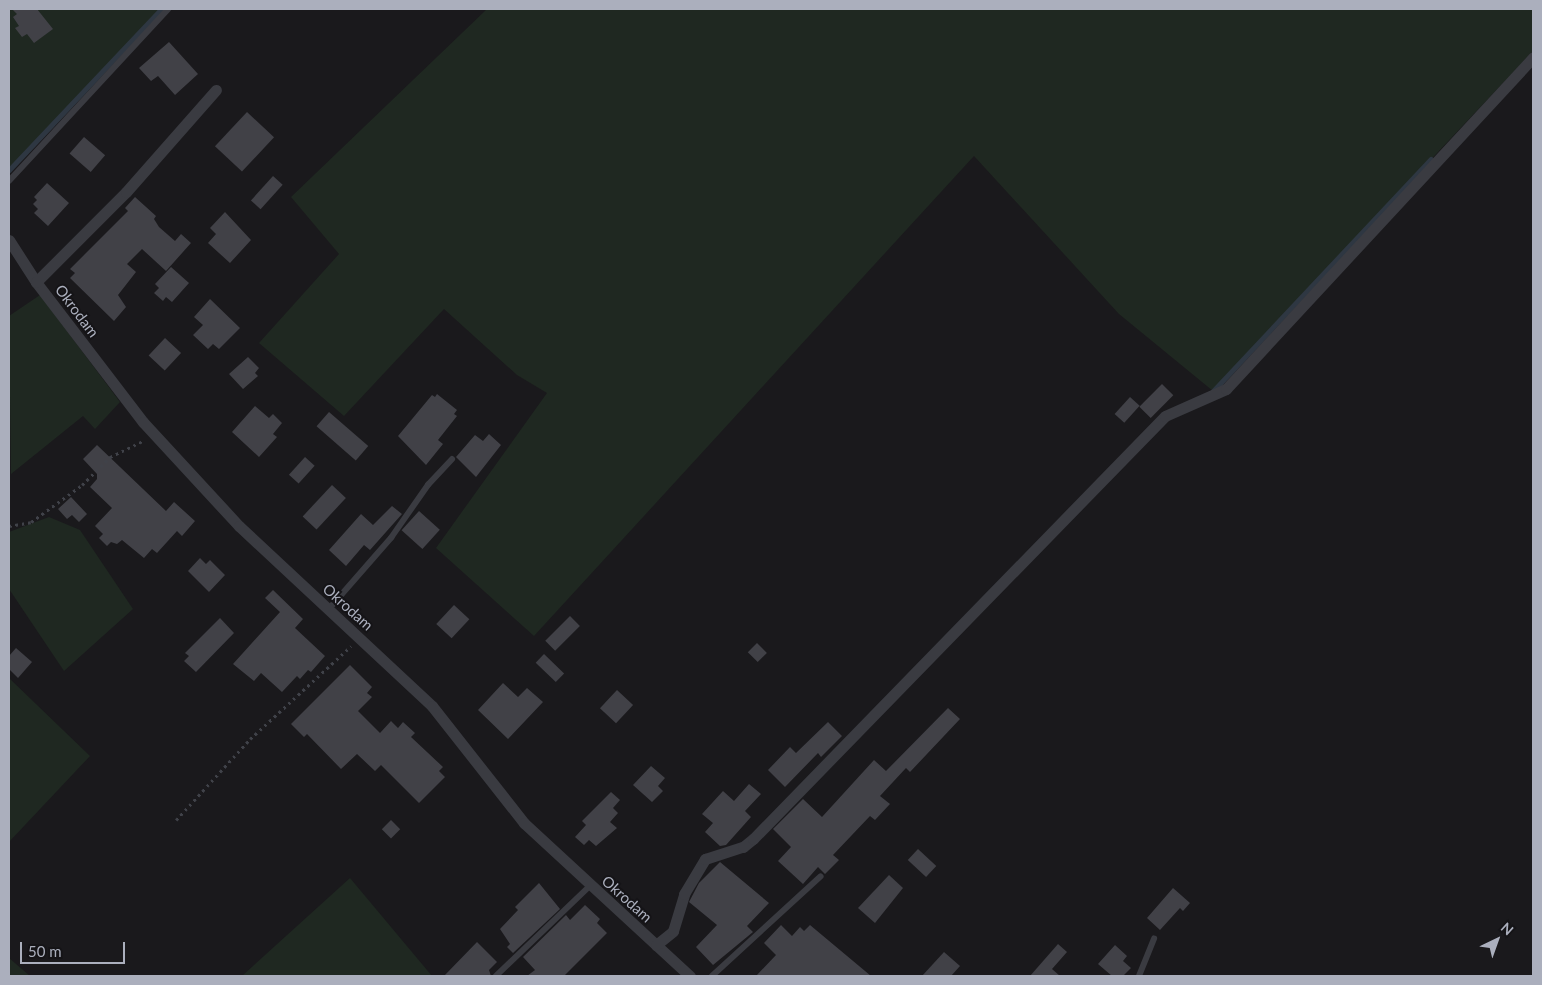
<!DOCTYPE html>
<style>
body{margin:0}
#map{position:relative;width:1542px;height:985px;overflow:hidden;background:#1a191c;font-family:Lato,sans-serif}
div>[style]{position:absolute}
.green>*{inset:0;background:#1f2821}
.stream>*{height:4.5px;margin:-2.25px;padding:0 2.25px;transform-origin:2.25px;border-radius:2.25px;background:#2e3742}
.building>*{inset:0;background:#414147;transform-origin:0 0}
.path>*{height:2.5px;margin-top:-1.25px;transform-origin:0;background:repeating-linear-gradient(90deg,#404249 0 2.5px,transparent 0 6.5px)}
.service>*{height:5.5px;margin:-2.75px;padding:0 2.75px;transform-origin:2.75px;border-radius:2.75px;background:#3a3b41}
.minor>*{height:11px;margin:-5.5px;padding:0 5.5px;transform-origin:5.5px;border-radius:5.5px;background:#3a3b41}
span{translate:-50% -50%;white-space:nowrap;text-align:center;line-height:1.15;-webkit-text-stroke:4px #151417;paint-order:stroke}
.street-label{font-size:15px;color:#abafbd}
.frame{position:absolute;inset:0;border:10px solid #abafbd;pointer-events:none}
.north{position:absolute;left:1472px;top:915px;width:50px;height:50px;-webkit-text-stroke:4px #151417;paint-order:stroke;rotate:42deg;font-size:14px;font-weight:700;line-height:20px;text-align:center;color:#abafbd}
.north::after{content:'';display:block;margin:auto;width:18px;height:22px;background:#abafbd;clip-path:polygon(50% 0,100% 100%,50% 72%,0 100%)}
.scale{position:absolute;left:20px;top:942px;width:105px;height:22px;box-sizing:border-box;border:2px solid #abafbd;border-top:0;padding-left:6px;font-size:15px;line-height:18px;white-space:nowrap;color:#abafbd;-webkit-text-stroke:4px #151417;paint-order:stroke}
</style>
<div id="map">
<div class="green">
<i style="clip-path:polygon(9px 9px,161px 9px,9px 170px)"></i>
<i style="clip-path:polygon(487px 9px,1533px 9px,1533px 51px,1213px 391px,1119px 314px,974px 156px,534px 636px,436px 548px,547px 393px,517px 375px,444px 309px,344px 416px,259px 343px,339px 254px,291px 197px)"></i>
<i style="clip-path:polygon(40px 295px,120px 402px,95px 429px,83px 416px,11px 474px,9px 316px)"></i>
<i style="clip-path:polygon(49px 517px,80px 530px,133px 609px,64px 671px,9px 589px,9px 532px)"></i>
<i style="clip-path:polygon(9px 678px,90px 756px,9px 842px)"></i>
<i style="clip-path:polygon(350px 878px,432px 976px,242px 976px)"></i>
<i style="clip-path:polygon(9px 958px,30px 976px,9px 976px)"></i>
</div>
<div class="stream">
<i style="left:9px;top:170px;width:221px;rotate:-46.6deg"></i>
<i style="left:1213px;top:391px;width:318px;rotate:-46.8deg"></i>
</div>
<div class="building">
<i style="clip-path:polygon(12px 9px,37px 9px,53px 29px,34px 43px,27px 34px,22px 37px,15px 28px,19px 26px,13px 17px,17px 14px)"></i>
<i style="clip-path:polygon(169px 42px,198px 74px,175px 95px,158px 76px,151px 81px,139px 68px)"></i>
<i style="left:247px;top:112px;width:37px;height:47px;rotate:43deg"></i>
<i style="left:84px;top:137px;width:28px;height:22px;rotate:41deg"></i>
<i style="left:273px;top:176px;width:13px;height:33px;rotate:42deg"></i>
<i style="clip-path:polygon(47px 183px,69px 203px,48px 226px,34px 213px,38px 209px,33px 204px,37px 200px,34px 197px)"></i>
<i style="clip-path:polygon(135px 197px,156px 216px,154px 219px,159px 227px,175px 241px,181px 234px,191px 243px,166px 271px,142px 249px,127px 264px,136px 272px,118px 295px,126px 307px,114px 321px,70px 278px,75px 273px,70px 269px,128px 211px,125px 208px)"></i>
<i style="clip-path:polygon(225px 212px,251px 240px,230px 263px,208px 243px,216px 234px,210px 228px)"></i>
<i style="clip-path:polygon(171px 267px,189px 283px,172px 302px,166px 297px,163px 301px,154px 293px,159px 288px,155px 284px)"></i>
<i style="clip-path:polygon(210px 299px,240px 328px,219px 349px,213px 344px,208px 349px,193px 335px,203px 325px,194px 317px)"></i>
<i style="left:165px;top:338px;width:22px;height:24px;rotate:43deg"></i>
<i style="clip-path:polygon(248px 357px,259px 368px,255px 373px,258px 376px,243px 389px,229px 374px)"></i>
<i style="left:1162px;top:384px;width:16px;height:32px;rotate:45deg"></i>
<i style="clip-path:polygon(437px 394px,457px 410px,454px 414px,457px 416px,438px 440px,443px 444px,426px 465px,398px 436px,432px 395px,435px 397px)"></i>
<i style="left:1130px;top:397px;width:13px;height:23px;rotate:42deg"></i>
<i style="clip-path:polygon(255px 406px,269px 418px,273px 414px,282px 423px,273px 434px,277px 437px,259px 457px,232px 432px)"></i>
<i style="left:329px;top:412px;width:52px;height:19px;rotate:41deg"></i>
<i style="clip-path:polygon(489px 434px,501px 445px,476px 477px,456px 457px,475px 435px,483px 441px)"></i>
<i style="clip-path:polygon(97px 445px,166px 511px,174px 502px,195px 521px,182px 536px,177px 531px,157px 553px,152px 549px,144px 558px,122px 540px,117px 544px,111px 542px,107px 546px,99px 538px,103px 534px,95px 526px,112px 508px,90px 487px,97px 479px,97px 474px,83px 459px)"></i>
<i style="left:305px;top:457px;width:13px;height:24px;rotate:42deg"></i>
<i style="left:332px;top:485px;width:19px;height:43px;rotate:43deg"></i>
<i style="clip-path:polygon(71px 497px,87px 514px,79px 522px,72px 515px,67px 519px,58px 509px)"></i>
<i style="clip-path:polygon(392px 506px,402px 514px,370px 550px,364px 545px,346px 566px,329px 550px,361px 514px,373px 525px)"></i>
<i style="left:419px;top:511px;width:28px;height:26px;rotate:42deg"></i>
<i style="clip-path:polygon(200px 558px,206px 564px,210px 560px,225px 575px,209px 592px,188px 571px)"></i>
<i style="clip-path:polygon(273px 590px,303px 619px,295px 628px,325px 656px,311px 672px,308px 670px,300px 679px,297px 676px,282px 692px,261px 673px,254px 681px,233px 664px,280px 612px,265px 598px)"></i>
<i style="left:454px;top:605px;width:21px;height:26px;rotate:43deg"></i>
<i style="left:570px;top:616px;width:14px;height:35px;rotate:45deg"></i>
<i style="clip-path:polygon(220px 618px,234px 633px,196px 672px,184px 661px,189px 656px,185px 653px)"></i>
<i style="left:757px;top:643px;width:14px;height:13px;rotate:45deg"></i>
<i style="clip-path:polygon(16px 648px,32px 662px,18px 678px,9px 669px,9px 656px)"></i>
<i style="left:544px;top:654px;width:28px;height:12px;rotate:44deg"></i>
<i style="clip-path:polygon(350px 665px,372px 687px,367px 693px,372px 697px,358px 711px,380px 733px,391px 721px,398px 728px,403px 722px,415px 733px,411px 737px,443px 767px,439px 771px,445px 777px,419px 803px,381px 765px,375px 771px,357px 754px,341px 769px,307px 734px,304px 737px,291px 724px)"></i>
<i style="clip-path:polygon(503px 683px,518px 697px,527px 688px,543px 702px,508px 739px,478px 710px)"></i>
<i style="left:617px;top:690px;width:22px;height:25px;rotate:43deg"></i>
<i style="clip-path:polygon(948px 708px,960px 719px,910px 772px,906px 768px,880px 796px,890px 804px,875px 820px,870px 816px,833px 855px,839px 860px,825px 874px,818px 867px,803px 884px,778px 861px,791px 847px,773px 829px,803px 799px,822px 817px,874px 760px,886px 771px)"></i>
<i style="clip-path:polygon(828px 722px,842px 736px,821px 757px,818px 753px,785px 787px,768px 770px,790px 747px,796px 753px)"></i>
<i style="clip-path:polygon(651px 766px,665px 778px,658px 786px,663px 791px,652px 802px,633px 785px)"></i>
<i style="clip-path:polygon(749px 784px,761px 794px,745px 811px,751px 817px,726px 845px,720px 846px,705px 832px,713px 823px,702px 814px,723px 791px,734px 801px)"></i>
<i style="clip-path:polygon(611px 792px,620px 800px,613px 808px,618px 813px,610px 822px,617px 828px,596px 846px,589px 840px,584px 845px,575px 837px,586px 825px,582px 821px)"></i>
<i style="left:391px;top:820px;width:13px;height:13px;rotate:45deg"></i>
<i style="left:918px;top:849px;width:25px;height:15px;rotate:43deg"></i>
<i style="clip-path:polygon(720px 862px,769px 903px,747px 926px,753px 932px,713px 965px,696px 947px,717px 925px,689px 902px,699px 883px)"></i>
<i style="clip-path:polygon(889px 875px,903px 888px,875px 923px,858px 908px)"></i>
<i style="clip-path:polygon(539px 883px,560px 909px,513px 953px,507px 947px,510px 944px,500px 929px,518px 910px,515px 907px)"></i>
<i style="clip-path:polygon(1173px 888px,1190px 903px,1183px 911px,1180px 908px,1160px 930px,1147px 918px)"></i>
<i style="clip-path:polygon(585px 905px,600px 919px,597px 923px,607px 933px,564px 976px,527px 976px,535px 970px,523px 957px,566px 915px,570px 920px)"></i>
<i style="clip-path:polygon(781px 925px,792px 936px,800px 927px,804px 931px,810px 925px,871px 976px,756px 976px,776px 955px,764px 943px)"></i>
<i style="clip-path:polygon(477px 942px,497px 962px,489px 970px,491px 976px,444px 976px)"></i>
<i style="clip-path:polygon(1058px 944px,1067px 952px,1052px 969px,1060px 976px,1030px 976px)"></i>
<i style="clip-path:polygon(1115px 945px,1127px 956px,1123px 961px,1131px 968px,1123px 976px,1112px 976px,1098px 964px)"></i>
<i style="clip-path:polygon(944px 952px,960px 966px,951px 976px,922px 976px)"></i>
</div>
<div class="path">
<i style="left:9px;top:526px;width:22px;rotate:-10deg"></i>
<i style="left:31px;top:522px;width:63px;rotate:-36deg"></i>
<i style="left:82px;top:485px;width:40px;rotate:-45deg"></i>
<i style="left:110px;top:457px;width:37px;rotate:-26deg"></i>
<i style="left:176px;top:820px;width:110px;rotate:-47.6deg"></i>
<i style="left:250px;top:739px;width:137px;rotate:-42.6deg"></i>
</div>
<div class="service">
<i style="left:9px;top:181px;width:234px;rotate:-47.2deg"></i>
<i style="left:328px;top:610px;width:96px;rotate:-48.8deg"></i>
<i style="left:391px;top:538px;width:65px;rotate:-55.1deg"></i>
<i style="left:428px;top:485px;width:35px;rotate:-47deg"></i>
<i style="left:496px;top:976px;width:130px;rotate:-43.8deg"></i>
<i style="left:712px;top:976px;width:147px;rotate:-42.5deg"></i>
<i style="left:1139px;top:976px;width:40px;rotate:-68deg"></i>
</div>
<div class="minor">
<i style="left:9px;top:240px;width:50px;rotate:57.3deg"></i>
<i style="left:36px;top:282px;width:176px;rotate:52.6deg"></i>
<i style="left:143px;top:422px;width:142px;rotate:47.3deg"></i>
<i style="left:239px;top:526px;width:264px;rotate:43deg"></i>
<i style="left:432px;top:706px;width:149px;rotate:51.8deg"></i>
<i style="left:524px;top:823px;width:226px;rotate:42.7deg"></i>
<i style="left:36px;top:282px;width:127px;rotate:-45deg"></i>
<i style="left:126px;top:192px;width:136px;rotate:-48.6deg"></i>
<i style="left:656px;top:945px;width:22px;rotate:-39deg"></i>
<i style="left:673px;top:931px;width:39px;rotate:-73deg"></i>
<i style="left:684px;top:894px;width:41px;rotate:-59deg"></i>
<i style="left:705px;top:859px;width:40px;rotate:-18deg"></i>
<i style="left:743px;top:847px;width:13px;rotate:-39deg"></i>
<i style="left:753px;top:839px;width:590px;rotate:-45.75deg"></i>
<i style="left:1165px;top:416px;width:67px;rotate:-23.9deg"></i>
<i style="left:1226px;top:389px;width:452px;rotate:-47.2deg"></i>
</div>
<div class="street-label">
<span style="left:77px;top:311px;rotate:53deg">Okrodam</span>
<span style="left:348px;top:607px;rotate:42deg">Okrodam</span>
<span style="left:627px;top:899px;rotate:42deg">Okrodam</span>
</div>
<div class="frame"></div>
<div class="north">N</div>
<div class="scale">50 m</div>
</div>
